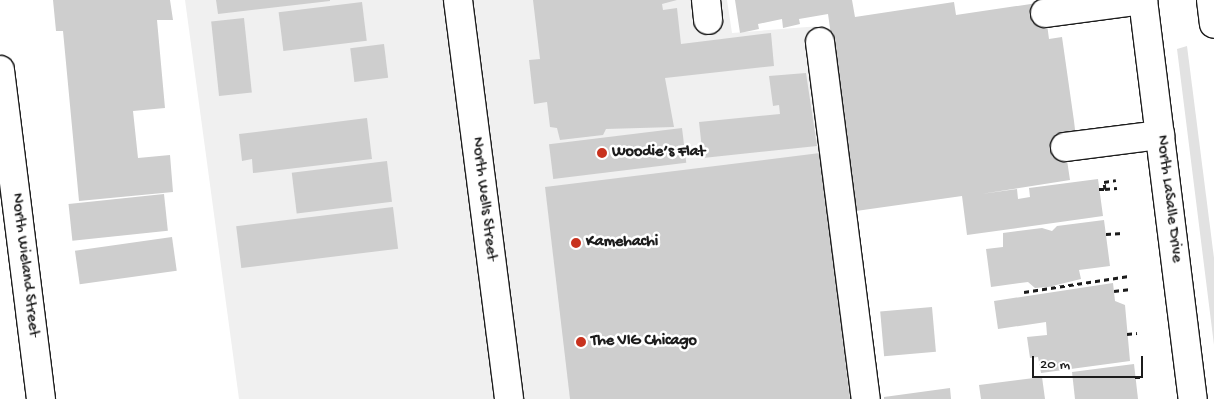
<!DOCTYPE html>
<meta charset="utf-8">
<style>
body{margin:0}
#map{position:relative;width:1214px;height:399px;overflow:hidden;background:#fff;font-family:"Gochi Hand",sans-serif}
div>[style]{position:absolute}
.built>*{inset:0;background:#f0f0f0}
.green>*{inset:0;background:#e2e2e2}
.building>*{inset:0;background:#cecece;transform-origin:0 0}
.path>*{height:3px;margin-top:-1.5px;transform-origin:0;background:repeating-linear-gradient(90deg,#1c1c1c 0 5px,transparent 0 9px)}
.roads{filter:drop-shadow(1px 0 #1c1c1c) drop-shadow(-1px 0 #1c1c1c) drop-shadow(0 1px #1c1c1c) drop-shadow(0 -1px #1c1c1c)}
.minor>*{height:28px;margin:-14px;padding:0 14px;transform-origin:14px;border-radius:14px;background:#fff}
.major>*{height:28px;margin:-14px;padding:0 14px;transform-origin:14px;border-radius:14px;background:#fff}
.dots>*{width:14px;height:14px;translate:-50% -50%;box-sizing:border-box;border:2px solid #fff;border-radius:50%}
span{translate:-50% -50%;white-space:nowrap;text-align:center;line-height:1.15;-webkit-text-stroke:5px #fff;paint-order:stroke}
.poi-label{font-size:16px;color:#1c1c1c;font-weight:700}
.left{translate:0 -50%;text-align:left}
.street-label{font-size:16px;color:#1c1c1c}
.scale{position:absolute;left:1032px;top:356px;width:111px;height:22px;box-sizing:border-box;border:2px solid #1c1c1c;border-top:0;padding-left:6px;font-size:15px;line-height:18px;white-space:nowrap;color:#1c1c1c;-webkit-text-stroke:4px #fff;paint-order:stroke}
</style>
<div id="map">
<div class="built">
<i style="clip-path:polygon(185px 0,727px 0,732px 33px,820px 26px,874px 399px,239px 399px)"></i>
</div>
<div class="green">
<i style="clip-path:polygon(1187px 46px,1214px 258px,1214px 345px,1177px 49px)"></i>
</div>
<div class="building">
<i style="clip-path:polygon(53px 0,170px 0,173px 20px,157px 20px,165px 108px,133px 111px,138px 158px,170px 155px,173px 192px,79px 201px,63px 31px,56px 31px)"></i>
<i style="clip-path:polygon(216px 0,330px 0,330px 1px,218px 14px)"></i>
<i style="clip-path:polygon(533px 0,677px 0,662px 4px,663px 10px,677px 8px,681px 44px,771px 33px,774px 66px,665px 78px,674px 127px,606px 129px,603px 135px,560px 140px,557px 128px,550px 127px,547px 102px,534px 104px,529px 60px,540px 59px)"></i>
<i style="clip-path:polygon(735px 0,852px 0,855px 17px,954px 2px,956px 15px,1044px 2px,1049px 39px,1062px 37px,1074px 121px,1076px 138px,1065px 147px,1070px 180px,981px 194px,1017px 189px,1018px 199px,1030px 197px,1029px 188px,1098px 179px,1103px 216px,967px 235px,962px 196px,856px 211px,828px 14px,799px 19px,800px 24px,783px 28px,782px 19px,758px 24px,759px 29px,740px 33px)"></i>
<i style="left:362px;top:2px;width:39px;height:84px;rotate:83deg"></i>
<i style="left:244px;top:18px;width:75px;height:33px;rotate:84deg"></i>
<i style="left:384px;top:44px;width:34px;height:34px;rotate:83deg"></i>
<i style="clip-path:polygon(806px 73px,817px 146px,703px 158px,699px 122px,780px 114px,779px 105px,773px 106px,769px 76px)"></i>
<i style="clip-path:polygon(367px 118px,372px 159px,253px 173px,252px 159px,242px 161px,239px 134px)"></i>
<i style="left:682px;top:128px;width:35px;height:134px;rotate:83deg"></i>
<i style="clip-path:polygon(820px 153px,850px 399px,570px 399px,545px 187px)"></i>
<i style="left:387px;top:161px;width:41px;height:96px;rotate:83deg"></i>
<i style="left:164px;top:194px;width:37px;height:96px;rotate:84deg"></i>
<i style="left:393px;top:207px;width:42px;height:158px;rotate:83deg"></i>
<i style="clip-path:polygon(1104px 220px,1110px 266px,1079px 270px,1081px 279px,1048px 287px,1035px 288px,1028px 282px,991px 287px,986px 249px,1003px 247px,1003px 233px,1042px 228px,1052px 231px,1057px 226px)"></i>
<i style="left:172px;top:237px;width:34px;height:98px;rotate:82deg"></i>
<i style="clip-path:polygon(1113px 283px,1115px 301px,1125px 305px,1130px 361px,1041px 373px,1038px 357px,1030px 358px,1027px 337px,1047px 335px,1046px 322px,998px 329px,994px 301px)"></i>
<i style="left:932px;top:307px;width:45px;height:52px;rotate:85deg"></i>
<i style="clip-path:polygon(1134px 364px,1138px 399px,1075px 399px,1072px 372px)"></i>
<i style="clip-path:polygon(1042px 377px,1045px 399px,981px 399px,979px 385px)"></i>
<i style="clip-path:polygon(950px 388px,951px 399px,884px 399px,884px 397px)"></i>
</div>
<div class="path">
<i style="left:1099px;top:189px;width:6px"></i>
<i style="left:1105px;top:189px;width:7px;rotate:-98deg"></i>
<i style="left:1104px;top:182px;width:12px;rotate:-9deg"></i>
<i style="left:1105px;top:189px;width:12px;rotate:-5deg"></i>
<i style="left:1106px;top:234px;width:17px;rotate:-3deg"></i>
<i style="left:1114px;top:291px;width:17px;rotate:-7deg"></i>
<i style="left:1024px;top:292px;width:106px;rotate:-8.7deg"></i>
<i style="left:1127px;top:334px;width:10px;rotate:-6deg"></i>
<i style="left:1135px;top:377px;width:8px"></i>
</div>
<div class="roads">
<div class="minor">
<i style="left:458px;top:0;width:402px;rotate:82.7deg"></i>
<i style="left:706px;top:0;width:20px;rotate:84deg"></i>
<i style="left:1045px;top:13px;width:99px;rotate:-7.6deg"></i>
<i style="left:820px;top:42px;width:360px;rotate:82.7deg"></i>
<i style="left:0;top:70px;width:332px;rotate:82.9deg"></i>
<i style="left:1065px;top:147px;width:96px;rotate:-7.2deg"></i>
</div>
<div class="major">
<i style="left:1143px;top:0;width:402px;rotate:82.9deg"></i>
<i style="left:1211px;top:0;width:24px;rotate:83deg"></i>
</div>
</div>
<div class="dots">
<i style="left:602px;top:153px;background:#c8321e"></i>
<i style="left:576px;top:243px;background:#c8321e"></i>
<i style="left:581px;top:342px;background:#c8321e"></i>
</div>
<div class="poi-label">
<span class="left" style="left:612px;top:153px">Woodie’s Flat</span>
<span class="left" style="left:586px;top:243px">Kamehachi</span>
<span class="left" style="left:591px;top:342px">The VIG Chicago</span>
</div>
<div class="street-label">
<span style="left:483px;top:199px;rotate:83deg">North Wells Street</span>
<span style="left:1168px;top:199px;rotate:83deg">North LaSalle Drive</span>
<span style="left:24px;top:265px;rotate:83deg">North Wieland Street</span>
</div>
<div class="scale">20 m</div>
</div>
